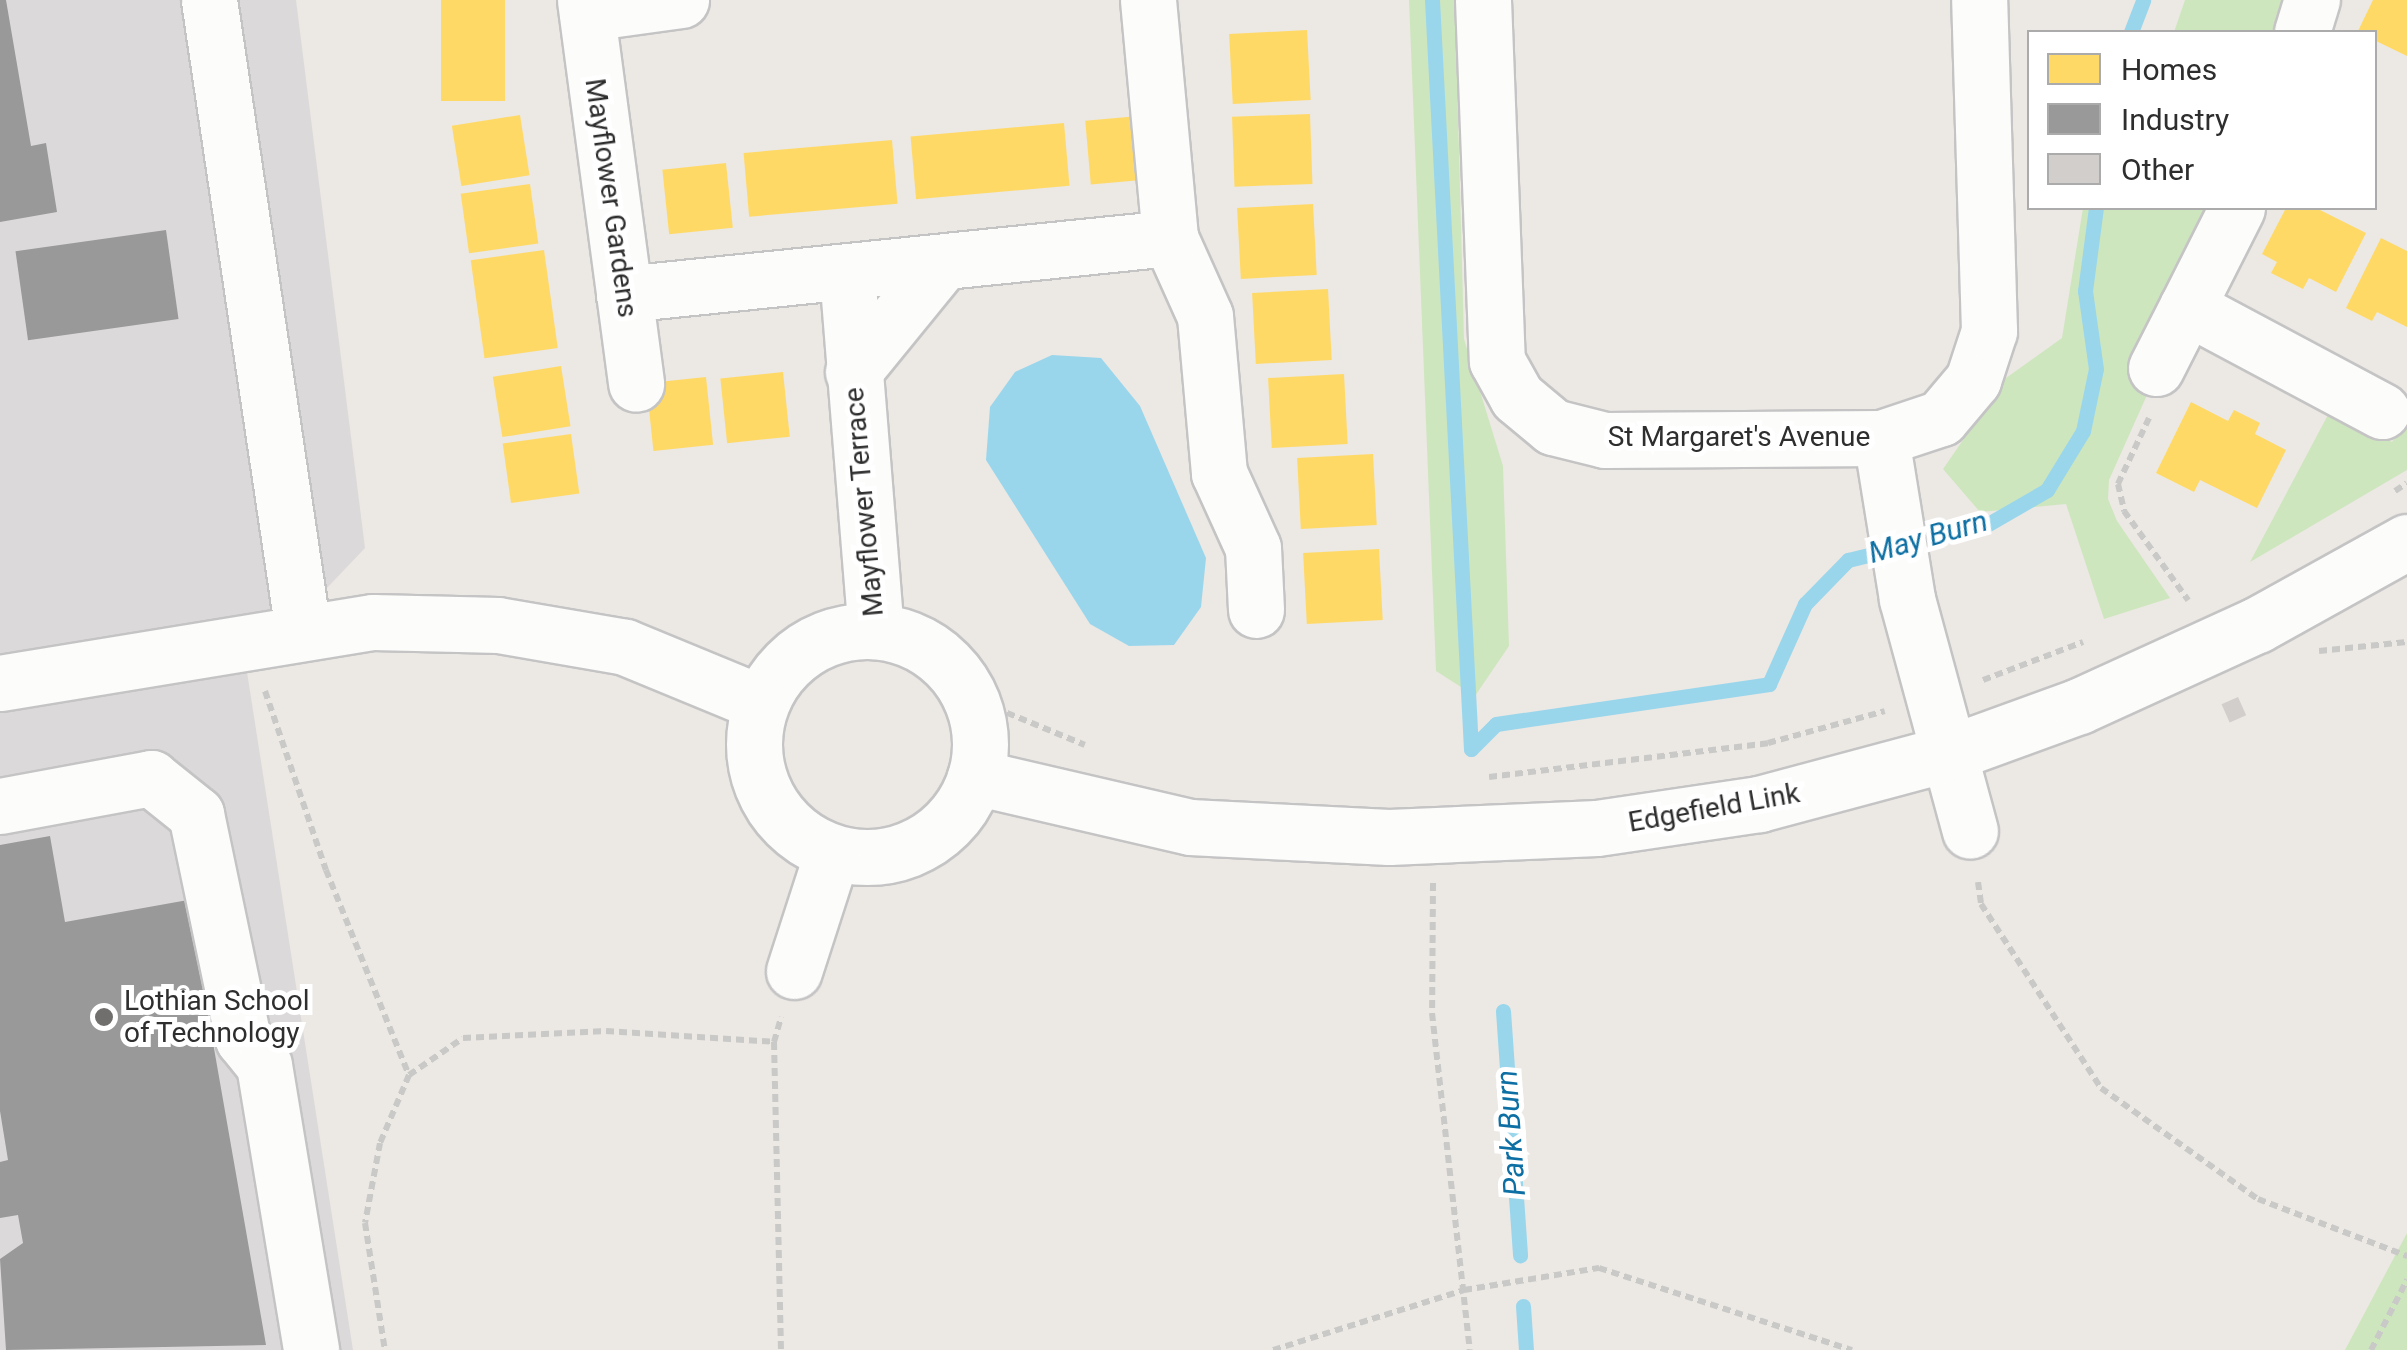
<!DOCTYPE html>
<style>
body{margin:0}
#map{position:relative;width:2407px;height:1350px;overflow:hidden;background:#ece8e4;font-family:Roboto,sans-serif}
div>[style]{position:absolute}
.industrial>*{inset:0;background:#dcd9db}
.green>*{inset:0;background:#cee6be}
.water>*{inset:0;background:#99d6ec}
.homes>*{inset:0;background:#ffd966;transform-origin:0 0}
.industry>*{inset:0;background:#999;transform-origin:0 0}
.stream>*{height:15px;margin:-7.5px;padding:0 7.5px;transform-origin:7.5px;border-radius:7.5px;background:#99d6ec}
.building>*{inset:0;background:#d1cecb;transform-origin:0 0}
.path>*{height:6px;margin-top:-3px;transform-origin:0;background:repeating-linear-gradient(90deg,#c9c9c8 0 8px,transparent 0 13px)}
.roads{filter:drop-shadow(2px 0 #c5c4c5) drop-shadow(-2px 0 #c5c4c5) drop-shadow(0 2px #c5c4c5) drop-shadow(0 -2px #c5c4c5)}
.minor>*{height:55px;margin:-27.5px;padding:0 27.5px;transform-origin:27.5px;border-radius:27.5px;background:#fcfcfb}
.minor>.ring{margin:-27.5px;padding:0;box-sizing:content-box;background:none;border:55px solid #fcfcfb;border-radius:50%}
.dots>*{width:28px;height:28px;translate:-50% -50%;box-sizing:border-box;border:5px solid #fff;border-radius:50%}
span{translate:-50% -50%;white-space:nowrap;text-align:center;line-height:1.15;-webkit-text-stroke:10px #fff;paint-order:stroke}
.street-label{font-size:28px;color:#2e2e2e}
.poi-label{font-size:28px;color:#2e2e2e}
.left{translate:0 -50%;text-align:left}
.water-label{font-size:30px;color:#0d6fa3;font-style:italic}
.legend{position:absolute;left:2027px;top:30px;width:350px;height:180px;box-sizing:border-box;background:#fff;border:2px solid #ababab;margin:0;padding:12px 18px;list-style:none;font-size:30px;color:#2e2e2e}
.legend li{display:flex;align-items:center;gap:20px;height:50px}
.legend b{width:50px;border:2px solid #ababab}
</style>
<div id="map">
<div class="industrial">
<i style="clip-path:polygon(0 0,296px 0,365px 548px,247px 672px,353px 1350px,0 1350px)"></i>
</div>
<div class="green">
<i style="clip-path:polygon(1409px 0,1455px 0,1464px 339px,1503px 466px,1509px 646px,1475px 696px,1436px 671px)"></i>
<i style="clip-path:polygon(2185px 0,2291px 0,2280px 32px,2174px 32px)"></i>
<i style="clip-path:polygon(2083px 208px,2214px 208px,2133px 359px,2147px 395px,2109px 480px,2108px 499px,2117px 521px,2170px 598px,2104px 619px,2066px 504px,1980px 512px,1943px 469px,2006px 378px,2062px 338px)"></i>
<i style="clip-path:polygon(2330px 411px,2392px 442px,2407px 417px,2407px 470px,2250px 562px)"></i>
<i style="clip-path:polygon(2407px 1233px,2407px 1350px,2345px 1350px)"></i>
</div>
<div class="water">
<i style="clip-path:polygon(1052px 355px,1101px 358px,1140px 406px,1206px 558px,1201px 607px,1174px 645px,1129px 646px,1090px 624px,986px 460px,990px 407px,1015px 372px)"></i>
</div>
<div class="homes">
<i style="left:441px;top:0;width:64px;height:101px"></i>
<i style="clip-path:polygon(2373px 0,2407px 0,2407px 56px,2374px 40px,2374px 32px,2358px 31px)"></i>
<i style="left:1307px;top:30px;width:70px;height:78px;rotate:87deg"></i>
<i style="left:1310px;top:114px;width:70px;height:78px;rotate:88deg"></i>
<i style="left:520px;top:115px;width:61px;height:69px;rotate:81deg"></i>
<i style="left:1150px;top:115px;width:64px;height:65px;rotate:85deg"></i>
<i style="left:1064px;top:123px;width:63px;height:154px;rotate:85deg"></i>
<i style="left:892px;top:140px;width:64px;height:149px;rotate:85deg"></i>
<i style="left:726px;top:163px;width:65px;height:64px;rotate:84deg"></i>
<i style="left:530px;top:184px;width:60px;height:70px;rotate:82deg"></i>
<i style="left:1313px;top:204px;width:71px;height:76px;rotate:87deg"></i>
<i style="clip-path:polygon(2286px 208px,2316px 208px,2366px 233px,2336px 292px,2309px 278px,2303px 289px,2271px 273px,2277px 262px,2262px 254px)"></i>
<i style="clip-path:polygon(2381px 238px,2407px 251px,2407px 327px,2377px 312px,2372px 321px,2346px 308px)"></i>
<i style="left:544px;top:250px;width:99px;height:74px;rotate:82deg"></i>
<i style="left:1328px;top:289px;width:71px;height:76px;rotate:87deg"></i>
<i style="left:561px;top:366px;width:61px;height:69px;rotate:81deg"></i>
<i style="left:783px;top:372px;width:65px;height:63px;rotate:84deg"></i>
<i style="left:1344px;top:374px;width:70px;height:76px;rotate:87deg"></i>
<i style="left:706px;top:377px;width:68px;height:60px;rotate:84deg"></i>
<i style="clip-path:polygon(2191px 402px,2228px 421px,2234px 410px,2260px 423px,2255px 434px,2286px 450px,2257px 508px,2200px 480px,2194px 492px,2156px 473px)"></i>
<i style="left:571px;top:434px;width:60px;height:69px;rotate:82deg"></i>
<i style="left:1373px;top:454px;width:71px;height:76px;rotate:87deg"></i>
<i style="left:1379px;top:549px;width:71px;height:76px;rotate:87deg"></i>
</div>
<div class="industry">
<i style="clip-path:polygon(0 0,6px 0,31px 146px,46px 143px,57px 212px,0 222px)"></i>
<i style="left:166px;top:230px;width:90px;height:152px;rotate:82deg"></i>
<i style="clip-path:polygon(50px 836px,65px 922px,188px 900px,266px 1345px,6px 1350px,0 1259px,23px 1243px,18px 1215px,0 1218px,0 1162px,8px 1160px,0 1111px,0 845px)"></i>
</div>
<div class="stream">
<i style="left:1432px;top:0;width:750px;rotate:87.02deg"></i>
<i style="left:2131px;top:32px;width:34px;rotate:-69deg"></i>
<i style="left:1471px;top:749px;width:35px;rotate:-45deg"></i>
<i style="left:1496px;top:724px;width:276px;rotate:-8.3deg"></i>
<i style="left:1769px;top:684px;width:88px;rotate:-65.8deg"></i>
<i style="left:1805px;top:604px;width:62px;rotate:-45.7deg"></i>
<i style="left:1848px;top:560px;width:139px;rotate:-13.7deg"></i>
<i style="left:1983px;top:527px;width:74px;rotate:-30deg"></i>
<i style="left:2047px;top:490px;width:69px;rotate:-58.6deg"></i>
<i style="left:2083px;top:431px;width:63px;rotate:-78.2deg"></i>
<i style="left:2096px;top:369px;width:79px;rotate:-98deg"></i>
<i style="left:2085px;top:291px;width:84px;rotate:-82.5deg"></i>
<i style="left:1503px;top:1011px;width:245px;rotate:86deg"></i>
<i style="left:1523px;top:1306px;width:44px;rotate:86.1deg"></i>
</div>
<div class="building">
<i style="left:2238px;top:697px;width:20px;height:18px;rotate:66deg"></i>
</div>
<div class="path">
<i style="left:2149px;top:418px;width:73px;rotate:115.2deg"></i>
<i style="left:2118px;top:484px;width:28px;rotate:77deg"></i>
<i style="left:2124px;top:511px;width:110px;rotate:54.3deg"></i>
<i style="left:2395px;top:491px;width:14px;rotate:-34deg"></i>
<i style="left:2319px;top:651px;width:88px;rotate:-5.8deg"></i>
<i style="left:1983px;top:680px;width:107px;rotate:-20.8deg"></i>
<i style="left:265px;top:691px;width:189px;rotate:71.2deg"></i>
<i style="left:326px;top:870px;width:221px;rotate:68deg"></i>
<i style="left:409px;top:1075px;width:74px;rotate:113.1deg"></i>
<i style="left:380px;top:1143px;width:81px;rotate:100.6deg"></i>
<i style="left:365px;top:1223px;width:129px;rotate:81.1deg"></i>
<i style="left:971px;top:698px;width:123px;rotate:22.4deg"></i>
<i style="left:1489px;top:777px;width:281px;rotate:-6.9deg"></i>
<i style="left:1768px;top:743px;width:121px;rotate:-15.3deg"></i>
<i style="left:1978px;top:882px;width:22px;rotate:82deg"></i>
<i style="left:1981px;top:904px;width:220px;rotate:56.9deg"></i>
<i style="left:2101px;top:1088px;width:192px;rotate:35.3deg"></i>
<i style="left:2258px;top:1199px;width:160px;rotate:20.9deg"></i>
<i style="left:1433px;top:883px;width:130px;rotate:90.4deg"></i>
<i style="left:1432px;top:1013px;width:339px;rotate:83.6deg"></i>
<i style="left:774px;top:1042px;width:308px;rotate:88.7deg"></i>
<i style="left:409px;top:1075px;width:65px;rotate:-34.4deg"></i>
<i style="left:463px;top:1038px;width:143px;rotate:-2.8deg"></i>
<i style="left:606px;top:1031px;width:168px;rotate:3.7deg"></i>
<i style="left:774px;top:1042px;width:26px;rotate:-74deg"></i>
<i style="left:1273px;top:1350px;width:200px;rotate:-17.4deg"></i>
<i style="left:1464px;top:1290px;width:137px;rotate:-9.3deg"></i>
<i style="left:1599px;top:1268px;width:266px;rotate:18deg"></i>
<i style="left:2371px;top:1350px;width:79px;rotate:-62.8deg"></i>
</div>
<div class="roads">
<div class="minor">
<i style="left:209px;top:0;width:638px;rotate:81.53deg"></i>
<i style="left:585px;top:0;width:387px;rotate:82.4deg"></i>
<i style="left:1148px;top:0;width:239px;rotate:84.7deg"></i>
<i style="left:1170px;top:238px;width:85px;rotate:65.8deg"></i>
<i style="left:1205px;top:316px;width:158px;rotate:84.9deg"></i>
<i style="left:1219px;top:473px;width:82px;rotate:65.6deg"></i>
<i style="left:1253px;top:548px;width:62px;rotate:87.2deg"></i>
<i style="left:1483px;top:0;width:361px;rotate:87.8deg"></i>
<i style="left:1497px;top:361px;width:41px;rotate:60.9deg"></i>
<i style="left:1517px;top:397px;width:47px;rotate:39.8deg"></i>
<i style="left:1553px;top:427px;width:54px;rotate:14deg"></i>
<i style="left:1605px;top:440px;width:276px;rotate:-0.4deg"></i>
<i style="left:1881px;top:438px;width:63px;rotate:-18.4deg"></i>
<i style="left:1941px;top:418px;width:50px;rotate:-49.9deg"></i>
<i style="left:1973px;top:380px;width:52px;rotate:-71.9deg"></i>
<i style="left:1989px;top:331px;width:331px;rotate:-91.7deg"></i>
<i style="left:587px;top:13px;width:95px;rotate:-7.9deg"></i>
<i style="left:2302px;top:32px;width:34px;rotate:-73deg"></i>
<i style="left:2237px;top:208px;width:111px;rotate:116.8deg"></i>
<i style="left:2187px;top:307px;width:221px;rotate:28.1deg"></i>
<i style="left:847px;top:273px;width:359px;rotate:85.4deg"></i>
<i style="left:624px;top:294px;width:549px;rotate:-5.86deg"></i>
<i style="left:2156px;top:368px;width:68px;rotate:-63.1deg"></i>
<i style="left:853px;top:372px;width:141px;rotate:-50.8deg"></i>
<i style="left:1881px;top:438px;width:163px;rotate:80.8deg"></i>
<i style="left:1907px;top:599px;width:240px;rotate:74.8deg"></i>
<i class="ring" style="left:754px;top:631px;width:171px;height:171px"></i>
<i style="left:0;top:683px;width:378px;rotate:-9.3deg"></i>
<i style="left:373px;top:622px;width:125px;rotate:1.4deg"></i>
<i style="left:498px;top:625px;width:129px;rotate:9.8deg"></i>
<i style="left:625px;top:647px;width:147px;rotate:22.4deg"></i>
<i style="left:975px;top:777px;width:221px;rotate:13.1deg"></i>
<i style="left:1190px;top:827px;width:199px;rotate:2.9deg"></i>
<i style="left:1389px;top:837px;width:208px;rotate:-2.5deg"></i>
<i style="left:1597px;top:828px;width:164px;rotate:-8.4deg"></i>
<i style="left:1759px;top:804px;width:198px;rotate:-15deg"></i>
<i style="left:1950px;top:753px;width:137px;rotate:-20deg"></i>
<i style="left:2079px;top:706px;width:196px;rotate:-24.5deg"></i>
<i style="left:2257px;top:625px;width:171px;rotate:-29deg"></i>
<i style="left:0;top:806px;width:154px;rotate:-10.5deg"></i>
<i style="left:151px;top:778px;width:58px;rotate:38.7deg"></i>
<i style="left:196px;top:814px;width:230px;rotate:78.2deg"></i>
<i style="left:243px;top:1039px;width:33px;rotate:51deg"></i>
<i style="left:264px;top:1065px;width:289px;rotate:80.6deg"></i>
<i style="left:794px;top:971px;width:124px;rotate:-72.1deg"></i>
</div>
</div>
<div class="dots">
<i style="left:104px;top:1017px;background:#706f6e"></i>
</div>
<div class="street-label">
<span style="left:611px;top:198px;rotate:82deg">Mayflower Gardens</span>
<span style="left:1739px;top:437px">St Margaret's Avenue</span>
<span style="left:864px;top:502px;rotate:-95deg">Mayflower Terrace</span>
<span style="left:1714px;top:808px;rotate:-10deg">Edgefield Link</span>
</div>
<div class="poi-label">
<span class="left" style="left:124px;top:1017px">Lothian School<br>of Technology</span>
</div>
<div class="water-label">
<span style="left:1928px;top:537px;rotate:-16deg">May Burn</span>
<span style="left:1511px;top:1133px;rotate:-94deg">Park Burn</span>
</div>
<ul class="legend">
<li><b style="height:28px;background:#ffd966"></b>Homes</li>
<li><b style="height:28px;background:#999"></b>Industry</li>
<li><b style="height:28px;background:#d1cecb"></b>Other</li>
</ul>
</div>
